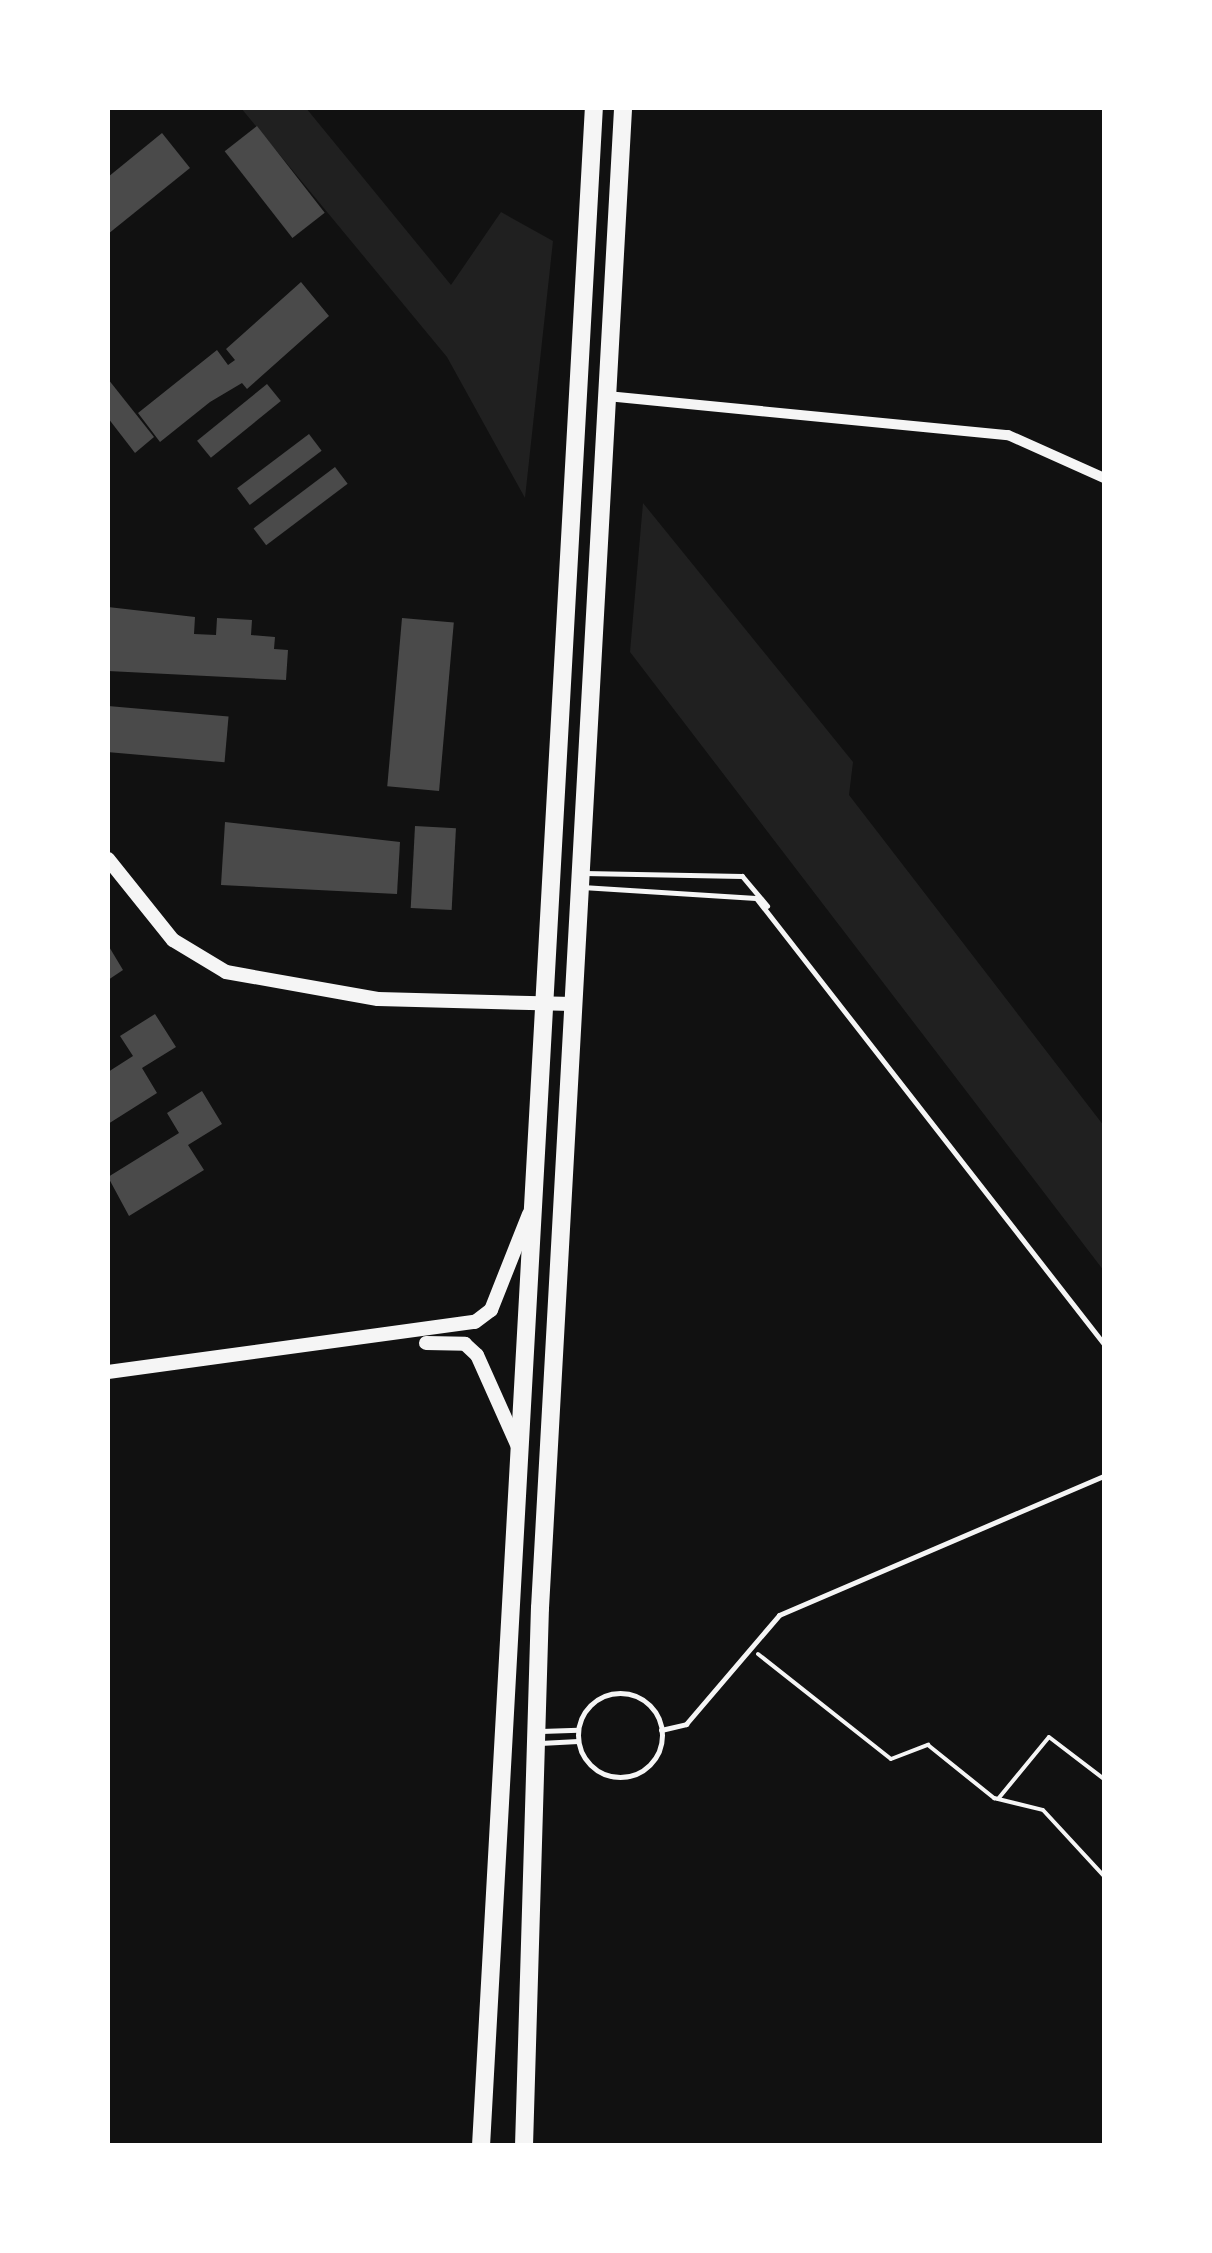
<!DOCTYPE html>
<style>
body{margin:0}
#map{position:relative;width:1212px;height:2253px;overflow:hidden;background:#111;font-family:"Nunito Sans",sans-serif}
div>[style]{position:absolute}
.green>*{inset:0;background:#202020}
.building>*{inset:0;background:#4a4a4a;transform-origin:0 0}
.path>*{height:4px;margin:-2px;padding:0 2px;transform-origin:2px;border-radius:2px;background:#f5f5f5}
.service>*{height:5px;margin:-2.5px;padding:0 2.5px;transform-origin:2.5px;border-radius:2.5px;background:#f5f5f5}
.service>.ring{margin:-2.5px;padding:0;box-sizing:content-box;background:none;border:5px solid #f5f5f5;border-radius:50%}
.minor>*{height:10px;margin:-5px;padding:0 5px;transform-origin:5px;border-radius:5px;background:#f5f5f5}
.tertiary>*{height:14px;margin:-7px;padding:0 7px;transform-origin:7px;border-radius:7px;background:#f5f5f5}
.primary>*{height:18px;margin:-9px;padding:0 9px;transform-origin:9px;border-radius:9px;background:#f5f5f5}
span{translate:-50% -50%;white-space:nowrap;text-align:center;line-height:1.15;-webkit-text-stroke:10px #fff;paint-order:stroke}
.frame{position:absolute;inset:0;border:110px solid #fff;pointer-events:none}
</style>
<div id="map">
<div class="green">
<i style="clip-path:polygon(241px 108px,306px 108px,451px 285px,501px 212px,553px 241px,525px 498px,447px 357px)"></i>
<i style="clip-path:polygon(643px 503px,853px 762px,849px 795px,1104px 1126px,1104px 1271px,630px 652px)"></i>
</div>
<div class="building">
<i style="left:257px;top:126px;width:110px;height:41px;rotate:52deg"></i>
<i style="clip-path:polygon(162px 133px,190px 168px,108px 234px,108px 177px)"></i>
<i style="clip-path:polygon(301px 282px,329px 316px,247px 389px,242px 383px,210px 402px,160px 442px,138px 413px,217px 350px,228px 365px,235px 360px,226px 349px)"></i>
<i style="clip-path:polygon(108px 379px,154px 437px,135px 453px,108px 418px)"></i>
<i style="left:267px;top:384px;width:22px;height:90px;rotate:51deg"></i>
<i style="left:309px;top:434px;width:21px;height:90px;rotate:53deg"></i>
<i style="left:335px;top:467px;width:21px;height:102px;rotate:53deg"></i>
<i style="clip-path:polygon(108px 607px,195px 617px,194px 634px,216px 635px,217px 618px,252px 620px,251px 635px,275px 637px,274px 649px,288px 650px,286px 680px,108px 671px)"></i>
<i style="left:402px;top:618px;width:52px;height:169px;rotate:5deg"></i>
<i style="left:108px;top:706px;width:121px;height:46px;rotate:5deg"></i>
<i style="clip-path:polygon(225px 822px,400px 842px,397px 894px,221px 885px)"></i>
<i style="left:415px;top:826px;width:41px;height:82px;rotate:3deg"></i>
<i style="clip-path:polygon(108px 945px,123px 970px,108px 980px)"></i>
<i style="clip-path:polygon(155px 1014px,176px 1047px,142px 1068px,157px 1093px,108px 1124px,108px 1072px,133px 1056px,120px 1036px)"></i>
<i style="clip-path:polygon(202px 1091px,222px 1124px,188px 1145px,204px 1170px,129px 1216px,108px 1177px,179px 1133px,167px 1113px)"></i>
</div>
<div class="path">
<i style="left:758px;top:1654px;width:169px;rotate:38.3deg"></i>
<i style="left:891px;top:1759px;width:40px;rotate:-21deg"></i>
<i style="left:928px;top:1745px;width:85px;rotate:38.8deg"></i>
<i style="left:994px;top:1798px;width:50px;rotate:13.8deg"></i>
<i style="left:1043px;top:1810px;width:90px;rotate:47.3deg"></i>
<i style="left:998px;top:1799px;width:80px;rotate:-50.6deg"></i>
<i style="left:1049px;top:1737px;width:69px;rotate:37.4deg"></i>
</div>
<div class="service">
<i style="left:584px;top:873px;width:158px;rotate:1.1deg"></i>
<i style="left:742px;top:876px;width:39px;rotate:50deg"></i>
<i style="left:582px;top:887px;width:174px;rotate:3.6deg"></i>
<i style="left:756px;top:898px;width:566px;rotate:52.04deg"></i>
<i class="ring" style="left:578px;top:1693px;width:79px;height:79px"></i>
<i style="left:661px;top:1730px;width:26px;rotate:-13deg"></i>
<i style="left:686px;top:1724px;width:143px;rotate:-49.5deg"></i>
<i style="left:779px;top:1615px;width:353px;rotate:-23.2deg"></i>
<i style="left:541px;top:1731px;width:37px;rotate:-2deg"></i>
<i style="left:540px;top:1743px;width:38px;rotate:-3deg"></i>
</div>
<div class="minor">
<i style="left:607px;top:396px;width:403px;rotate:5.6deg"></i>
<i style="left:1008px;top:435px;width:105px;rotate:24.1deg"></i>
</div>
<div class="tertiary">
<i style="left:108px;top:859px;width:104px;rotate:51.3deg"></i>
<i style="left:173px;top:940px;width:62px;rotate:31.1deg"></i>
<i style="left:226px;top:972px;width:154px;rotate:10.1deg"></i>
<i style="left:378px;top:999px;width:195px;rotate:1.5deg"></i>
<i style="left:426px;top:1343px;width:39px;rotate:1deg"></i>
<i style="left:465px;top:1344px;width:16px;rotate:43deg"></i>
<i style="left:477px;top:1355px;width:103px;rotate:65.9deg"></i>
<i style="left:108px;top:1372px;width:370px;rotate:-7.8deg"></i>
<i style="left:475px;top:1322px;width:20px;rotate:-37deg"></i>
<i style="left:491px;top:1310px;width:103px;rotate:-68.4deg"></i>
</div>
<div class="primary">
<i style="left:481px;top:2146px;width:2041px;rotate:-86.83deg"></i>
<i style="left:524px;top:2146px;width:538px;rotate:-88.3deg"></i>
<i style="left:540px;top:1608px;width:1502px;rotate:-86.83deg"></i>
</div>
<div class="frame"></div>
</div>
